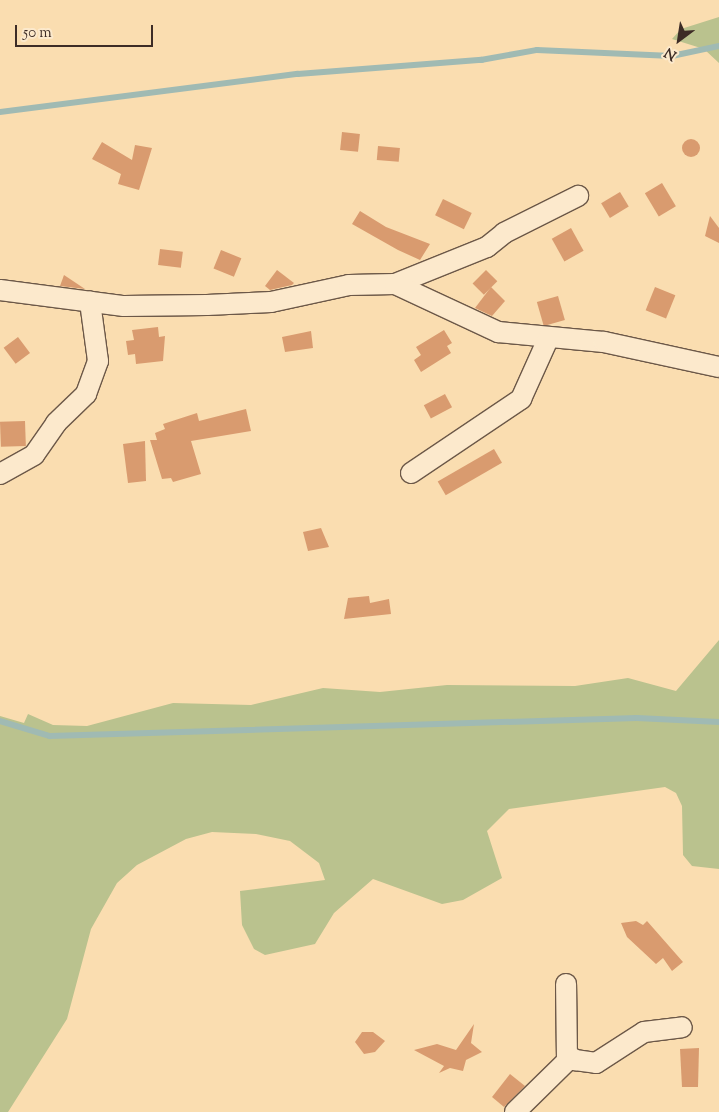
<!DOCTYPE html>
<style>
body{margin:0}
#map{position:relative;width:719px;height:1112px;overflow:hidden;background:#faddb0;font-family:"Sorts Mill Goudy",serif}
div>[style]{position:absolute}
.green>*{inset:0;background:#bac28e}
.stream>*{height:5.5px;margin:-2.75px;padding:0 2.75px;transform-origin:2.75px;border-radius:2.75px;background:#a0bab3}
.building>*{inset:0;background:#d99b6f;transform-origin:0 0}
.round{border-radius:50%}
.roads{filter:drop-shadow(1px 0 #6c5848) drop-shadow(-1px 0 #6c5848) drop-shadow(0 1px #6c5848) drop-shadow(0 -1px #6c5848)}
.minor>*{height:20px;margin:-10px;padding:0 10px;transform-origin:10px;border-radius:10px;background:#fce9cc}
span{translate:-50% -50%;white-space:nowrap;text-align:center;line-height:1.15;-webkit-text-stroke:4px #fce9cc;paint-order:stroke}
.north{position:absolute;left:654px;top:15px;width:50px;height:50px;-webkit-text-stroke:4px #fce9cc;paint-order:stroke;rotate:211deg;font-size:14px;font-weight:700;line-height:20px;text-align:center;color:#3d2c26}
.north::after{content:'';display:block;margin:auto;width:18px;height:22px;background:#3d2c26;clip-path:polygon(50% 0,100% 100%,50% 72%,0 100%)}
.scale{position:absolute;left:15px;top:25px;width:138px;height:22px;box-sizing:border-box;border:2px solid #3d2c26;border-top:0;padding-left:6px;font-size:15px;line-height:18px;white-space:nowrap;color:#3d2c26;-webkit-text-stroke:4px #fce9cc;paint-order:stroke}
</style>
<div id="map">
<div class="green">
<i style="clip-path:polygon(719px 17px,719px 63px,704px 49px,672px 39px,681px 29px)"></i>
<i style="clip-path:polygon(719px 640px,719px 869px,692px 866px,683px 855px,682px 806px,676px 793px,665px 787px,509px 809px,487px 831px,502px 878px,463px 900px,442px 904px,373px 879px,334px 913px,315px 944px,265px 955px,254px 949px,242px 925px,240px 891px,325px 880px,319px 863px,290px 841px,256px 834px,212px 832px,186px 839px,137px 865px,117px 883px,91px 929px,67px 1019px,8px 1112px,0 1112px,0 716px,24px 723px,28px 714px,53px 725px,87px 726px,173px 703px,251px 705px,323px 688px,380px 692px,447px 685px,575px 686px,628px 678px,676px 691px)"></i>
</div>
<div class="stream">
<i style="left:0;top:112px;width:300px;rotate:-7.3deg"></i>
<i style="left:298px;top:74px;width:184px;rotate:-4.4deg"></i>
<i style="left:481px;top:60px;width:57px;rotate:-10.1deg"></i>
<i style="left:537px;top:50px;width:135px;rotate:2.5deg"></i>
<i style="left:672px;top:56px;width:48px;rotate:-12deg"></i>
<i style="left:0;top:721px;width:52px;rotate:16.7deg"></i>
<i style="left:50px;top:736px;width:587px;rotate:-1.76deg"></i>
<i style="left:637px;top:718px;width:82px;rotate:2.8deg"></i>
</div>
<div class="building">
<i style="left:342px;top:132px;width:18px;height:18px;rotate:6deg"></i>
<i class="round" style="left:682px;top:139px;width:18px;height:18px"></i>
<i style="clip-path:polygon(102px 142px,132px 160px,135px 145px,152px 148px,139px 190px,118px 184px,121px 174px,92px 159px)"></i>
<i style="left:378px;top:146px;width:22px;height:14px;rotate:5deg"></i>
<i style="left:662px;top:183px;width:27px;height:20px;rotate:59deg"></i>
<i style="left:620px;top:192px;width:17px;height:22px;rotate:59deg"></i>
<i style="left:443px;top:199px;width:32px;height:18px;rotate:26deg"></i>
<i style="clip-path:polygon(360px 211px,386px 227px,430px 244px,420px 260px,398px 250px,352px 224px)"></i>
<i style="clip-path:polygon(710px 216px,719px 228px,719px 243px,705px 236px)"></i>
<i style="left:571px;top:228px;width:26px;height:22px;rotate:61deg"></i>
<i style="left:160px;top:249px;width:23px;height:16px;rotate:7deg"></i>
<i style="left:221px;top:250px;width:22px;height:20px;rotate:22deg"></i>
<i style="clip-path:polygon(277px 270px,294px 283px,292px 285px,270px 290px,265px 286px)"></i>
<i style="left:486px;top:270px;width:16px;height:19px;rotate:45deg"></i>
<i style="clip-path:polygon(64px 275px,85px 289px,60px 286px)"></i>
<i style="clip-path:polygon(491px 287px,505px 301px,492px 316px,475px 308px)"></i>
<i style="left:655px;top:287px;width:22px;height:25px;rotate:22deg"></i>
<i style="left:558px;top:296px;width:25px;height:22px;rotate:74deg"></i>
<i style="clip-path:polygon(158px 327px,159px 337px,165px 336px,163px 361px,136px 364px,135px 354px,128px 355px,126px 341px,134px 340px,132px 330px)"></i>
<i style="clip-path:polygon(444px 330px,452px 343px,447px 346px,451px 353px,421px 372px,414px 360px,421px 355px,416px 347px)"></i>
<i style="clip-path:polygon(311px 331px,313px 348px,285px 352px,282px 337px)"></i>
<i style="left:18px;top:337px;width:20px;height:18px;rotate:53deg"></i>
<i style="left:445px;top:394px;width:15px;height:24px;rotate:62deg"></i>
<i style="clip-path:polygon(246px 409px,251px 431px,191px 441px,201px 474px,173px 482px,171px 478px,162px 479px,150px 440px,157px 440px,155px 433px,165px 429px,163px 424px,197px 413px,199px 421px)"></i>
<i style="left:25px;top:421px;width:25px;height:25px;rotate:88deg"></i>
<i style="clip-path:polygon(145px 441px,146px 481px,128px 483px,123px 444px)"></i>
<i style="left:494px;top:449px;width:16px;height:65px;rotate:60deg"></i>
<i style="clip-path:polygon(321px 528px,329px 547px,308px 551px,303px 532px)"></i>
<i style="clip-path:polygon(369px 596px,370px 603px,389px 599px,391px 614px,344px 619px,348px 598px)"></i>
<i style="clip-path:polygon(636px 921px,643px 925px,647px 921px,683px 962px,672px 971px,663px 958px,656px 964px,627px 937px,621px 923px)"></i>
<i style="clip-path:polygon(474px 1024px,471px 1043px,482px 1052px,466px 1060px,463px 1071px,450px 1068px,439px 1073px,444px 1066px,414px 1050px,437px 1044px,456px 1050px)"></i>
<i style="clip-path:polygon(362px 1032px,373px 1032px,385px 1041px,375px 1052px,364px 1054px,355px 1042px)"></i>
<i style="clip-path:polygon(699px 1048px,698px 1087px,682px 1087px,680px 1049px)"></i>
<i style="clip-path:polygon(510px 1074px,525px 1086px,504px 1107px,492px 1097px)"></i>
</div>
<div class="roads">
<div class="minor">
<i style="left:395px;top:284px;width:99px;rotate:-21.9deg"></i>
<i style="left:487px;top:247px;width:22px;rotate:-39deg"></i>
<i style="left:504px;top:233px;width:83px;rotate:-26.6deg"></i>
<i style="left:0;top:290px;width:125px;rotate:7.4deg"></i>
<i style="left:124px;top:306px;width:83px;rotate:-0.7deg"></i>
<i style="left:207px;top:305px;width:64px;rotate:-2.7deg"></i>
<i style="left:271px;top:302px;width:80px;rotate:-12.3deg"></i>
<i style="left:349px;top:285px;width:46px;rotate:-1.2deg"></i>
<i style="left:395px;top:284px;width:114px;rotate:25deg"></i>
<i style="left:498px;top:332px;width:106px;rotate:5.4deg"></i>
<i style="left:604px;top:342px;width:118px;rotate:12.3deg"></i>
<i style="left:411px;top:473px;width:133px;rotate:-33.9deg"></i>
<i style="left:521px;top:399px;width:66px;rotate:-65.8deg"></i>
<i style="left:0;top:474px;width:39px;rotate:-29deg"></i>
<i style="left:34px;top:455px;width:39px;rotate:-55deg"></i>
<i style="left:56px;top:423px;width:42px;rotate:-44deg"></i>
<i style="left:86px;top:394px;width:35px;rotate:-70deg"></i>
<i style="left:98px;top:361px;width:60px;rotate:-97.7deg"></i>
<i style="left:568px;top:1055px;width:9px;rotate:36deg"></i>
<i style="left:575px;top:1060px;width:21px;rotate:8deg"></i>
<i style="left:596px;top:1063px;width:57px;rotate:-32.9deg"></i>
<i style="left:644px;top:1032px;width:38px;rotate:-7deg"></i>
<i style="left:515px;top:1112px;width:73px;rotate:-44.4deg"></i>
<i style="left:567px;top:1061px;width:77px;rotate:-90.7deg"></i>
</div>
</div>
<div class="north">N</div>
<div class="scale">50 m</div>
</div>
